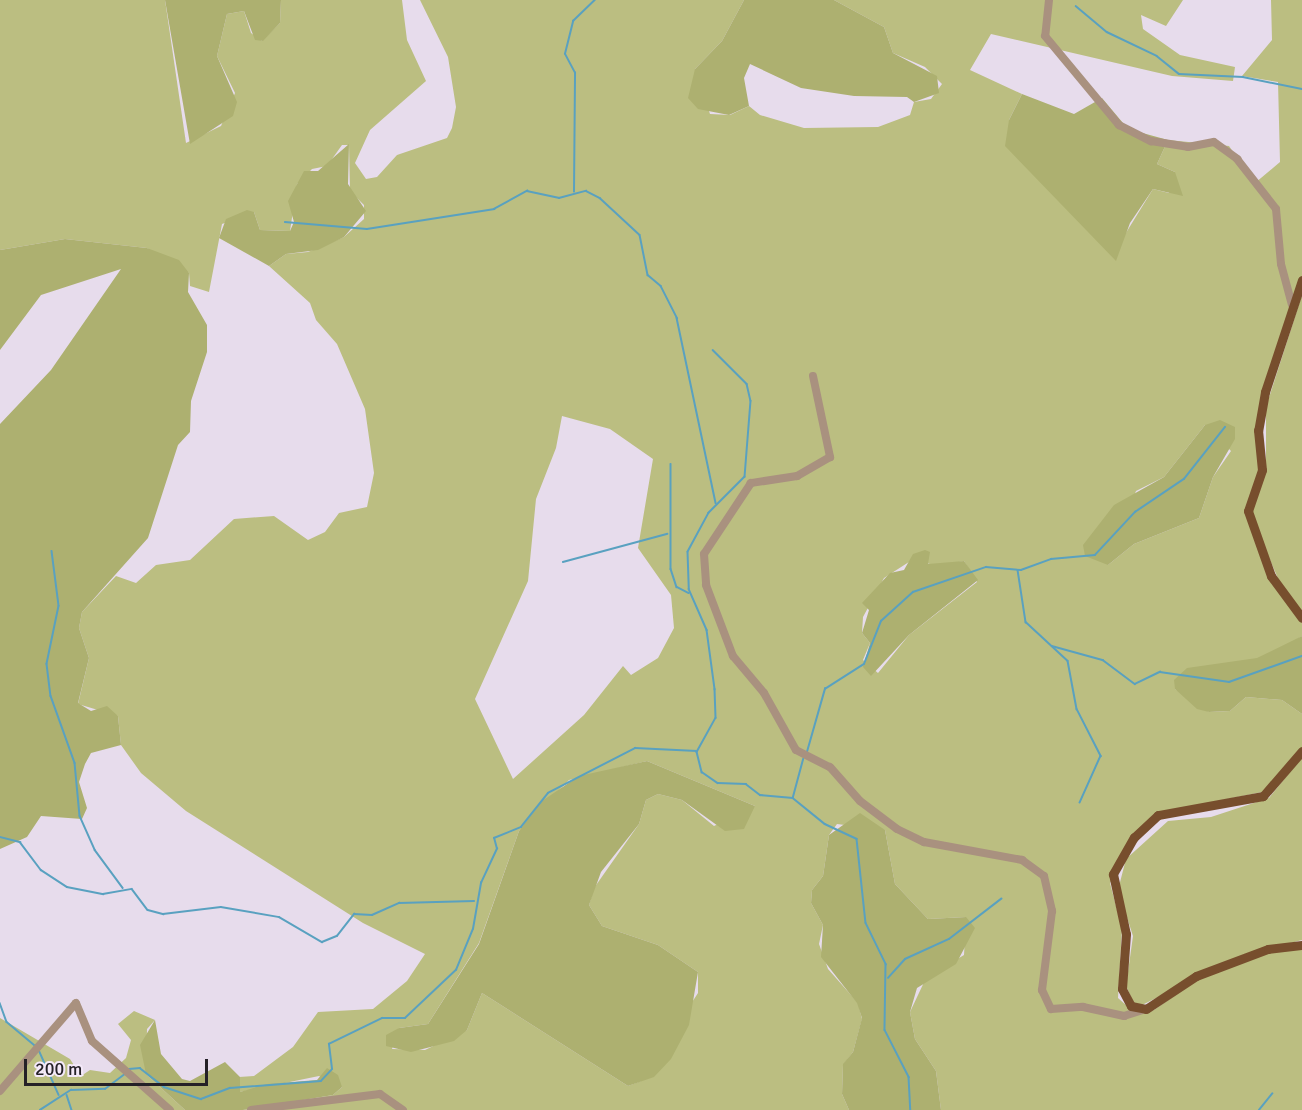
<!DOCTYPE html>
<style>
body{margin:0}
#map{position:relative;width:1302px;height:1110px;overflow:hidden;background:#e7dcec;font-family:Signika,sans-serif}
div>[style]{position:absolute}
.green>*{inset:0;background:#bbbe81}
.forest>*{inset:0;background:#adb070}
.stream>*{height:1.5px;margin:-0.75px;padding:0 0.75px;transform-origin:0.75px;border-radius:0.75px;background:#59a1c0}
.minor>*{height:8px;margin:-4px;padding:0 4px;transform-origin:4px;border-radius:4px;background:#a9917f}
.major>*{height:9px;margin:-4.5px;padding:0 4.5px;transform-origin:4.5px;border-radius:4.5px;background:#774e2d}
span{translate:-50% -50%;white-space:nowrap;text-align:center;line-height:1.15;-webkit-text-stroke:4.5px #f4e9f9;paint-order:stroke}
.scale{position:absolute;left:24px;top:1059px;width:184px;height:27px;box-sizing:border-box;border:3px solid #252127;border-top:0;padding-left:8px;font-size:18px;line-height:21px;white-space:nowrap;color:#252127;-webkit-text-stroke:4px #f4e9f9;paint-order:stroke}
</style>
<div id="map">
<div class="green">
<i style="clip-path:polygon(evenodd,0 0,165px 0,186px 143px,221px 126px,235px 93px,217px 56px,227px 14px,244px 11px,251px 33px,262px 41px,280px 23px,281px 0,402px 0,407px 40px,426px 81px,370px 130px,355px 163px,366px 179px,377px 177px,397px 155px,447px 138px,452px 128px,456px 107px,448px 57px,420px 0,744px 0,722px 41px,695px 69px,710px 114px,730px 115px,749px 106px,760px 115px,804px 128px,878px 127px,910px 115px,914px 102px,931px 99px,942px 84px,925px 67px,893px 53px,884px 27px,834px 0,1183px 0,1166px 26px,1141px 15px,1143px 29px,1180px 55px,1235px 67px,1233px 81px,1172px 76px,991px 34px,970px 70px,1022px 94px,1009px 120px,1124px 236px,1153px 189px,1169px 193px,1175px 172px,1157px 164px,1168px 140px,1229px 146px,1255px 183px,1280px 162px,1278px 82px,1242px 76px,1272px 40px,1271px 0,1302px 0,1302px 277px,1261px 406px,1261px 462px,1247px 519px,1273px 583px,1302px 620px,1302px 636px,1278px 652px,1175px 689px,1209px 712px,1230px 711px,1246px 697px,1282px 700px,1302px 714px,1302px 750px,1267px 791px,1178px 809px,1146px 825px,1110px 883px,1122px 929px,1118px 998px,1136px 1014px,1154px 1010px,1197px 980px,1271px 952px,1302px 947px,1302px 1110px,941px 1110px,936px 1071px,915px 1039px,910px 1012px,926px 978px,964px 955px,966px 917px,928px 919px,895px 884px,885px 830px,837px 824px,829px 835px,823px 876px,812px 890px,811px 903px,823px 925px,819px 944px,828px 969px,858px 1003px,862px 1019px,853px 1052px,843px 1065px,842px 1094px,849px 1110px,243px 1110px,333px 1095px,342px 1087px,319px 1076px,240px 1092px,237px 1084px,239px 1077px,254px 1076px,293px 1047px,318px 1012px,373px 1009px,407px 981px,425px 954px,363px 923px,186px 811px,141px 773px,121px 745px,118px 716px,78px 704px,89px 658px,79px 628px,82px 612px,116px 576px,136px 583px,156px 565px,190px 560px,234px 519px,274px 516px,308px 540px,325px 532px,339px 513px,367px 507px,374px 473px,365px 409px,337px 344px,316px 320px,310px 303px,269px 266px,286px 254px,308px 252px,344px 237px,364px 219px,364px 205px,350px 191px,349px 145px,342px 145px,327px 166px,312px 169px,297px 184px,290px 231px,260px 230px,254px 212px,222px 224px,209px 292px,190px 286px,189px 273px,147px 248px,65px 239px,0 250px,0 0,562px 416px,610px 429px,653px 459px,638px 548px,671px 595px,674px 628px,658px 658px,631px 675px,623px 666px,584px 715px,513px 779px,475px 699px,528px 581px,536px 499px,556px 448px,562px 416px,0 0,1205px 425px,1231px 451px,1213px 477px,1199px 518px,1134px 544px,1108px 565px,1136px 491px,1164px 477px,1205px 425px,0 0,912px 560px,939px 566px,964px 561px,977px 582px,909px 635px,878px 673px,863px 660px,870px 643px,862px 633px,863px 617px,884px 578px,912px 560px,0 0,647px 761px,755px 806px,714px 826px,682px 800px,658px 794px,646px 800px,639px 824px,594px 888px,589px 905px,602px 926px,658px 945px,698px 972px,698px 993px,641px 1081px,628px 1086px,482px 993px,467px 1030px,425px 1050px,392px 1049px,399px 1028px,428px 1024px,479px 943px,519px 831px,569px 780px,647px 761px)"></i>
<i style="clip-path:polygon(1302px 295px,1302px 613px,1285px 595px,1251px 515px,1266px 470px,1266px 407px)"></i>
<i style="clip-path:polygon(1302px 757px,1302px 940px,1243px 955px,1136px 1008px,1126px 986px,1133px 936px,1118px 890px,1126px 859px,1168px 821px,1211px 817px,1269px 798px)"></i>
<i style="clip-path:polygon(134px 1011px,155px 1020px,147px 1029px,146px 1074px,185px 1110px,0 1110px,0 1018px,70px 1059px,81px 1076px,90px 1070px,110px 1073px,126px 1058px,131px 1040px,118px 1024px)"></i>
</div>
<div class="forest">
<i style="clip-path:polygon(165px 0,281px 0,280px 23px,263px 41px,255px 40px,244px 11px,227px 14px,217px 56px,237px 102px,233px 116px,190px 144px)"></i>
<i style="clip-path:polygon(744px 0,834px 0,884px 27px,893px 53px,937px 76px,939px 93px,914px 102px,907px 97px,854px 96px,801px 88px,750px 64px,744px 78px,749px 106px,729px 115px,698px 109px,688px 98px,695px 69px,722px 41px)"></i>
<i style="clip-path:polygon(1022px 94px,1074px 114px,1102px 98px,1128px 129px,1168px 140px,1157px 164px,1175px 172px,1183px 196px,1153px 189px,1130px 223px,1116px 261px,1005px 146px,1009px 120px)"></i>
<i style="clip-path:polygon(349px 144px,348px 184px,366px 211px,344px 237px,318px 250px,286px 254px,269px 266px,219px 238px,226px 219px,247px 210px,254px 212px,260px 230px,290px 231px,294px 222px,288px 201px,304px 171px,318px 171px)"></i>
<i style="clip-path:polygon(65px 239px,147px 248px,179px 260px,189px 273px,188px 292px,207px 325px,207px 352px,191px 401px,190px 432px,178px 445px,148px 538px,82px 612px,79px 628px,89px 658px,78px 703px,91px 711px,107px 706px,118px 716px,121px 745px,91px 753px,85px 764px,79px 782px,87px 808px,82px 819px,41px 816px,27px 837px,0 849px,0 424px,51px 370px,121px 269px,41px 295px,0 350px,0 250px)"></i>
<i style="clip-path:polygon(1220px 420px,1235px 427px,1235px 439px,1213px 477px,1199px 518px,1134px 544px,1108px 565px,1085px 556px,1083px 545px,1114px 505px,1164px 477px,1205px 425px)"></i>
<i style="clip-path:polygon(925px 550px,930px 552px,928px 564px,964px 561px,978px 580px,909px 635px,871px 676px,863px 667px,870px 643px,862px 633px,869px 610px,862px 603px,890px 573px,904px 570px,913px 554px)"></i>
<i style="clip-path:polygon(1302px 636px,1302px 744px,1302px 714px,1282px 700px,1246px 697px,1230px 711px,1209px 712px,1197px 709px,1175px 689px,1174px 680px,1187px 668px,1257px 658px)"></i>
<i style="clip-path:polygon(647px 761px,755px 806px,744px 829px,725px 831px,682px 800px,658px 794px,646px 800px,639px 824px,601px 872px,589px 905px,602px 926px,658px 945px,698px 972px,689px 1025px,671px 1059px,654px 1077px,628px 1086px,482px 993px,467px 1030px,454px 1041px,411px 1052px,386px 1046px,386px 1035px,399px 1028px,428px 1024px,479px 944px,519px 831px,542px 801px,579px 776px)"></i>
<i style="clip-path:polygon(860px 813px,885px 830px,895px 884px,928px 919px,966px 917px,975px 928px,956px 964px,917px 988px,910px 1012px,915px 1039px,936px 1071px,941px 1110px,849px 1110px,842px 1094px,843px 1064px,853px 1052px,862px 1018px,857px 1003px,821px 957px,823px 925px,811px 903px,812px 890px,823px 876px,829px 835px)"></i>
<i style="clip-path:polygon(155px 1020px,161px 1054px,182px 1079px,190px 1081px,225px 1062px,240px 1077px,240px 1092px,267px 1084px,317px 1080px,327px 1068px,338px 1075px,342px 1087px,333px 1095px,243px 1110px,185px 1110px,146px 1074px,140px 1045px)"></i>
</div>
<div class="stream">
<i style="left:1076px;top:6px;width:40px;rotate:40deg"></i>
<i style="left:1107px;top:32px;width:55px;rotate:25.6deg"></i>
<i style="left:1157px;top:56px;width:28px;rotate:39deg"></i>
<i style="left:1179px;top:74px;width:64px;rotate:2.7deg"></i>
<i style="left:1243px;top:77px;width:60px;rotate:11.5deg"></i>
<i style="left:574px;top:192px;width:119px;rotate:-89.5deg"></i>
<i style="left:575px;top:73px;width:21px;rotate:-118deg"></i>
<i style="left:565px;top:54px;width:34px;rotate:-76deg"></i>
<i style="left:573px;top:21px;width:30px;rotate:-44deg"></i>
<i style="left:285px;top:222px;width:82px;rotate:4.9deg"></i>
<i style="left:367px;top:229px;width:129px;rotate:-8.9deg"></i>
<i style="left:494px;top:209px;width:38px;rotate:-29deg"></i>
<i style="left:527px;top:191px;width:33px;rotate:12deg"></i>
<i style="left:559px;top:198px;width:28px;rotate:-15deg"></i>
<i style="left:586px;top:191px;width:16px;rotate:27deg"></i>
<i style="left:600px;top:198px;width:54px;rotate:42.8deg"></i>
<i style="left:640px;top:235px;width:41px;rotate:78.7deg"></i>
<i style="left:648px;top:275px;width:17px;rotate:40deg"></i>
<i style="left:661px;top:286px;width:36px;rotate:63deg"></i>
<i style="left:677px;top:318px;width:189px;rotate:78.1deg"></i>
<i style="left:713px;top:350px;width:48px;rotate:45deg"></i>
<i style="left:747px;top:384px;width:17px;rotate:77deg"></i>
<i style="left:751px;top:401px;width:76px;rotate:94.5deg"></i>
<i style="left:745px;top:477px;width:51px;rotate:135deg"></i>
<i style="left:709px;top:513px;width:44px;rotate:118.3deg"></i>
<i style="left:688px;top:552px;width:37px;rotate:88deg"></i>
<i style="left:689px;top:589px;width:45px;rotate:66.3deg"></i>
<i style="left:707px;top:630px;width:60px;rotate:82.3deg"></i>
<i style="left:715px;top:689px;width:29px;rotate:88deg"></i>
<i style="left:716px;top:718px;width:39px;rotate:119deg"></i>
<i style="left:697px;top:752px;width:21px;rotate:76deg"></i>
<i style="left:702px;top:772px;width:19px;rotate:35deg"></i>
<i style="left:718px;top:783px;width:28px;rotate:2deg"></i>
<i style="left:746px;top:784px;width:18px;rotate:38deg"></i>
<i style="left:760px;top:795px;width:33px;rotate:5deg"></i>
<i style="left:793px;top:798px;width:41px;rotate:39.1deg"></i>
<i style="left:825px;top:824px;width:35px;rotate:25deg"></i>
<i style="left:857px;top:839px;width:84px;rotate:83.9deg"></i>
<i style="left:866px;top:923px;width:46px;rotate:64deg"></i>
<i style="left:886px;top:964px;width:66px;rotate:90.9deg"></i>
<i style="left:885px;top:1030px;width:53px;rotate:62.9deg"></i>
<i style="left:909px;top:1077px;width:33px;rotate:87deg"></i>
<i style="left:671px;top:464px;width:105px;rotate:90deg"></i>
<i style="left:671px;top:569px;width:19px;rotate:72deg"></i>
<i style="left:677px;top:587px;width:13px;rotate:27deg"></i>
<i style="left:52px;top:551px;width:55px;rotate:82.7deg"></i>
<i style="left:59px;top:606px;width:59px;rotate:101.7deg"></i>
<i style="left:47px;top:664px;width:32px;rotate:83deg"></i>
<i style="left:51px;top:696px;width:71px;rotate:70.3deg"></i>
<i style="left:75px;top:763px;width:53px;rotate:84.6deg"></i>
<i style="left:80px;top:816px;width:37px;rotate:66deg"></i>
<i style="left:95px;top:850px;width:47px;rotate:53.6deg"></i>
<i style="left:563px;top:562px;width:108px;rotate:-15.1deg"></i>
<i style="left:1018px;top:570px;width:53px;rotate:81.3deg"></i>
<i style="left:1026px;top:622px;width:57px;rotate:42.9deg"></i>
<i style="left:1068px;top:661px;width:49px;rotate:79.4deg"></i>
<i style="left:1077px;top:709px;width:53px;rotate:62.9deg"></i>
<i style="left:1101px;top:756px;width:51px;rotate:114.1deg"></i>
<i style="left:1052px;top:646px;width:53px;rotate:15.4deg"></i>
<i style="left:1103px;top:660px;width:40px;rotate:37deg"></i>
<i style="left:1135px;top:684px;width:28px;rotate:-26deg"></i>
<i style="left:1160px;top:672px;width:70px;rotate:8.2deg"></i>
<i style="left:1229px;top:682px;width:77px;rotate:-19.6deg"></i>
<i style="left:807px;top:752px;width:66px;rotate:-74.1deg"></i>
<i style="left:825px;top:689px;width:46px;rotate:-32.7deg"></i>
<i style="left:864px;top:664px;width:46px;rotate:-68.4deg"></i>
<i style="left:881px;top:621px;width:43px;rotate:-42.2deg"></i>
<i style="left:913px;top:592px;width:77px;rotate:-18.9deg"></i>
<i style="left:986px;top:567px;width:35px;rotate:5deg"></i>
<i style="left:1021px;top:570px;width:32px;rotate:-20deg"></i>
<i style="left:1051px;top:559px;width:44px;rotate:-5.2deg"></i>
<i style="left:1095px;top:555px;width:59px;rotate:-47.1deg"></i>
<i style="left:1135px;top:512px;width:59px;rotate:-34deg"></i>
<i style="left:1184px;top:479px;width:66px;rotate:-51.7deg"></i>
<i style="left:793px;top:797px;width:39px;rotate:-75deg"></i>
<i style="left:0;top:837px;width:21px;rotate:14deg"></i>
<i style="left:20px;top:842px;width:35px;rotate:53deg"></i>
<i style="left:41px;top:870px;width:31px;rotate:33deg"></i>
<i style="left:67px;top:887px;width:37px;rotate:11deg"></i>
<i style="left:103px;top:894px;width:29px;rotate:-10deg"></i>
<i style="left:132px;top:889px;width:26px;rotate:53deg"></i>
<i style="left:148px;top:910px;width:16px;rotate:15deg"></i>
<i style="left:163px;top:914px;width:58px;rotate:-6.9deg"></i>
<i style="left:221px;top:907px;width:59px;rotate:9.8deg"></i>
<i style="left:279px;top:917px;width:50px;rotate:30.2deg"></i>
<i style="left:322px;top:942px;width:16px;rotate:-22deg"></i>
<i style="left:337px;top:936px;width:28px;rotate:-52deg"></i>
<i style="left:354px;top:914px;width:18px;rotate:3deg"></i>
<i style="left:372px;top:915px;width:30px;rotate:-24deg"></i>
<i style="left:399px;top:903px;width:75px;rotate:-1.5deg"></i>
<i style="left:888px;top:978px;width:25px;rotate:-48deg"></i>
<i style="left:905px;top:959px;width:48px;rotate:-24.4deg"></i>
<i style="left:949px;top:939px;width:66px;rotate:-37.6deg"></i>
<i style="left:0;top:1003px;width:20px;rotate:70deg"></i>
<i style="left:7px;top:1022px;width:38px;rotate:40deg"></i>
<i style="left:39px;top:1050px;width:49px;rotate:66deg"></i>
<i style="left:129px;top:1069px;width:11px;rotate:-5deg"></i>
<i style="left:140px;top:1068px;width:31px;rotate:38deg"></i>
<i style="left:164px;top:1087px;width:39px;rotate:18deg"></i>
<i style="left:201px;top:1099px;width:31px;rotate:-21deg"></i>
<i style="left:230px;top:1088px;width:91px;rotate:-4.4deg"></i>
<i style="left:321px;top:1081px;width:16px;rotate:-47deg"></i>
<i style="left:332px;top:1069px;width:25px;rotate:-97deg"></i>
<i style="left:329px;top:1044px;width:59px;rotate:-26.1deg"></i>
<i style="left:382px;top:1018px;width:23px"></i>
<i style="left:405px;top:1018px;width:70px;rotate:-43.3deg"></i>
<i style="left:456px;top:970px;width:44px;rotate:-67.5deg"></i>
<i style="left:473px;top:929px;width:47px;rotate:-80.1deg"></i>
<i style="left:481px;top:883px;width:38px;rotate:-65deg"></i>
<i style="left:497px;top:849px;width:11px;rotate:-105deg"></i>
<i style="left:494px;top:838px;width:29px;rotate:-22deg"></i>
<i style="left:521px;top:827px;width:43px;rotate:-51.5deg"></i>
<i style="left:548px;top:793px;width:98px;rotate:-27.3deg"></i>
<i style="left:635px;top:748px;width:62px;rotate:2.8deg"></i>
<i style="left:67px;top:1095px;width:16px;rotate:72deg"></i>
<i style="left:40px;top:1110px;width:37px;rotate:-33deg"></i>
<i style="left:71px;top:1090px;width:34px;rotate:-2deg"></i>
<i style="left:105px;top:1089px;width:26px;rotate:-37deg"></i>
<i style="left:1259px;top:1110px;width:21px;rotate:-51deg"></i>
</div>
<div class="minor">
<i style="left:1049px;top:0;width:36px;rotate:96deg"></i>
<i style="left:1045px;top:36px;width:116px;rotate:50.3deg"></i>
<i style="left:1119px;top:125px;width:36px;rotate:27deg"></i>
<i style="left:1151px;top:141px;width:37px;rotate:9deg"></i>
<i style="left:1188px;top:147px;width:26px;rotate:-11deg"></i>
<i style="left:1214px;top:142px;width:29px;rotate:36deg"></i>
<i style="left:1237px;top:159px;width:63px;rotate:52deg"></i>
<i style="left:1276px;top:209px;width:55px;rotate:84.8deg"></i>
<i style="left:1281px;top:264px;width:42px;rotate:75deg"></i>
<i style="left:813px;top:376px;width:83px;rotate:78.1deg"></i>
<i style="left:830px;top:457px;width:38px;rotate:150deg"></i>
<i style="left:797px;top:476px;width:47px;rotate:171.3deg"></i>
<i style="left:751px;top:483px;width:85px;rotate:123.5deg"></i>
<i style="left:704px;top:554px;width:31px;rotate:86deg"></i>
<i style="left:706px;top:585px;width:76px;rotate:69.2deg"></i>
<i style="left:733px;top:656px;width:48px;rotate:50deg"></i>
<i style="left:764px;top:693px;width:65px;rotate:60.7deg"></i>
<i style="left:796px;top:750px;width:38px;rotate:27deg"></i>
<i style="left:830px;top:767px;width:45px;rotate:48.6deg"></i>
<i style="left:860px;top:801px;width:46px;rotate:37.1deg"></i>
<i style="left:897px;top:829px;width:30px;rotate:26deg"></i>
<i style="left:924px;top:842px;width:100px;rotate:10.4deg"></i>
<i style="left:1022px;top:860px;width:27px;rotate:36deg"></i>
<i style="left:1044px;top:876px;width:36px;rotate:77deg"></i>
<i style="left:1052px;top:911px;width:80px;rotate:97.2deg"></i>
<i style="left:1042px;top:990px;width:21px;rotate:65deg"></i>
<i style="left:1051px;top:1009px;width:32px;rotate:-4deg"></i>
<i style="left:1083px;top:1007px;width:42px;rotate:12.4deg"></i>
<i style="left:1124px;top:1016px;width:23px;rotate:-18deg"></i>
<i style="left:0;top:1091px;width:116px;rotate:-49.2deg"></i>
<i style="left:76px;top:1003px;width:41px;rotate:67.2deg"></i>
<i style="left:92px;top:1041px;width:104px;rotate:41.5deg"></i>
<i style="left:251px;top:1110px;width:130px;rotate:-7.1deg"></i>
<i style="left:380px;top:1094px;width:28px;rotate:35deg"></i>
</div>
<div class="major">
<i style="left:1302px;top:280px;width:118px;rotate:108.3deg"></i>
<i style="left:1265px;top:392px;width:39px;rotate:100deg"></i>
<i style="left:1258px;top:430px;width:40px;rotate:84.3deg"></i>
<i style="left:1262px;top:470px;width:43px;rotate:108.9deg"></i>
<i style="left:1248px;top:511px;width:69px;rotate:70.5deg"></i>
<i style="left:1271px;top:576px;width:52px;rotate:53.6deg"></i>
<i style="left:1302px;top:751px;width:60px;rotate:130.9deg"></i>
<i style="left:1263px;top:796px;width:107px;rotate:169.7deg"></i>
<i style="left:1158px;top:815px;width:33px;rotate:137deg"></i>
<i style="left:1134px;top:837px;width:43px;rotate:119.6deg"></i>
<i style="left:1113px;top:874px;width:61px;rotate:77.8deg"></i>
<i style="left:1126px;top:934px;width:55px;rotate:94.2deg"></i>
<i style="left:1122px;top:989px;width:19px;rotate:62deg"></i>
<i style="left:1131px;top:1006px;width:15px;rotate:11deg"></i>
<i style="left:1146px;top:1009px;width:60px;rotate:-33.4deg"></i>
<i style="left:1196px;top:976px;width:77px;rotate:-20.6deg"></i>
<i style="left:1268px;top:949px;width:34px;rotate:-7deg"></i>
</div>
<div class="scale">200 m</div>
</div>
